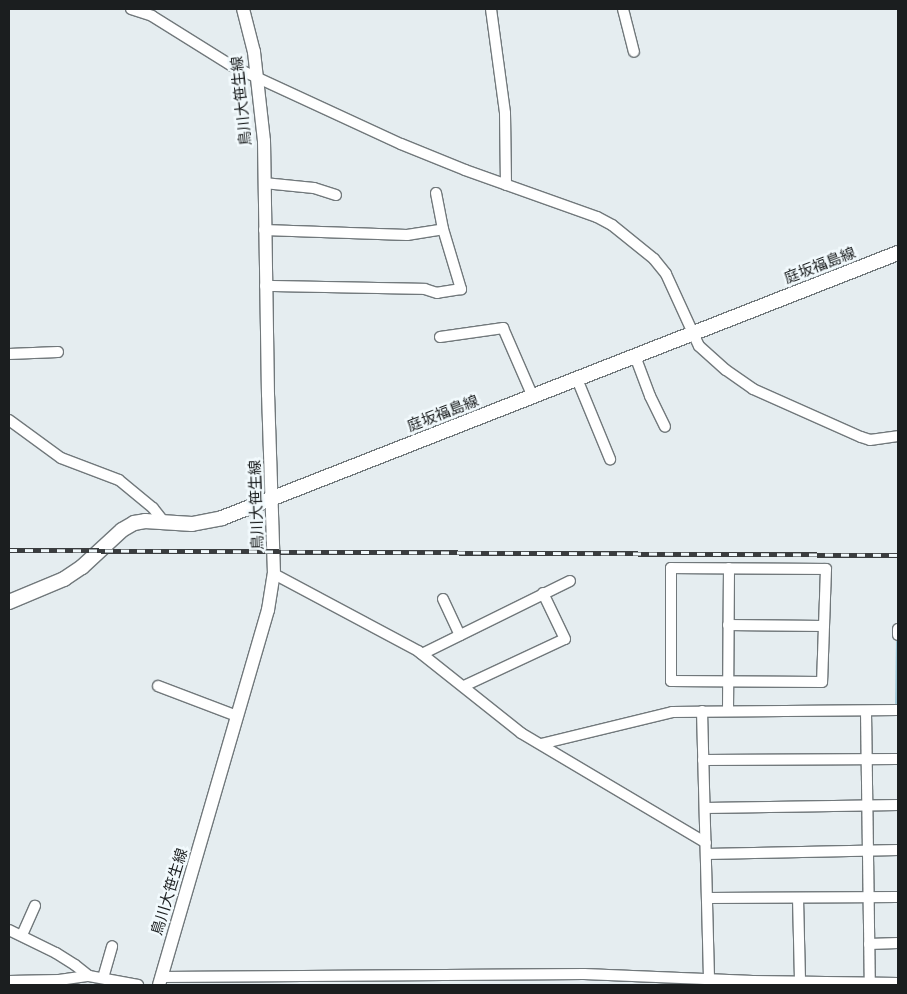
<!DOCTYPE html>
<meta charset="utf-8">
<style>
body{margin:0}
#map{position:relative;width:907px;height:994px;overflow:hidden;background:#e5edf0;font-family:Bitter,"Noto Sans JP",serif}
div>[style]{position:absolute}
.green>*{inset:0;background:#a1cada}
.roads{filter:drop-shadow(1px 0 #71787b) drop-shadow(-1px 0 #71787b) drop-shadow(0 1px #71787b) drop-shadow(0 -1px #71787b)}
.minor>*{height:10px;margin:-5px;padding:0 5px;transform-origin:5px;border-radius:5px;background:#fff}
.tertiary>*{height:12px;margin:-6px;padding:0 6px;transform-origin:6px;border-radius:6px;background:#fff}
.secondary>*{height:14px;margin:-7px;padding:0 7px;transform-origin:7px;border-radius:7px;background:#fff}
.rail>*{height:4.5px;margin-top:-2.25px;transform-origin:0;background:repeating-linear-gradient(90deg,#f2fafd 0 8px,#3a3d3f 0 16px);box-sizing:border-box;border-block:1px solid #3a3d3f}
span{translate:-50% -50%;white-space:nowrap;text-align:center;line-height:1.15;-webkit-text-stroke:5px #f2fafd;paint-order:stroke}
.street-label{font-size:15px;color:#1b1e1f}
.frame{position:absolute;inset:0;border:10px solid #1b1e1f;pointer-events:none}
</style>
<div id="map">
<div class="green">
<i style="clip-path:polygon(896px 637px,898px 637px,898px 708px,895px 708px)"></i>
</div>
<div class="roads">
<div class="minor">
<i style="left:131px;top:9px;width:22px;rotate:18deg"></i>
<i style="left:152px;top:16px;width:94px;rotate:32deg"></i>
<i style="left:232px;top:66px;width:186px;rotate:24.8deg"></i>
<i style="left:401px;top:144px;width:69px;rotate:22.1deg"></i>
<i style="left:465px;top:170px;width:140px;rotate:19.6deg"></i>
<i style="left:597px;top:217px;width:17px;rotate:28deg"></i>
<i style="left:612px;top:225px;width:54px;rotate:39deg"></i>
<i style="left:654px;top:259px;width:19px;rotate:51deg"></i>
<i style="left:666px;top:274px;width:79px;rotate:65.4deg"></i>
<i style="left:699px;top:346px;width:36px;rotate:42deg"></i>
<i style="left:726px;top:370px;width:33px;rotate:35deg"></i>
<i style="left:753px;top:389px;width:118px;rotate:24deg"></i>
<i style="left:861px;top:437px;width:9px;rotate:18deg"></i>
<i style="left:870px;top:440px;width:28px;rotate:-8deg"></i>
<i style="left:491px;top:9px;width:105px;rotate:82.3deg"></i>
<i style="left:505px;top:113px;width:72px;rotate:89.2deg"></i>
<i style="left:623px;top:9px;width:44px;rotate:75.7deg"></i>
<i style="left:264px;top:183px;width:50px;rotate:5.7deg"></i>
<i style="left:314px;top:188px;width:23px;rotate:18deg"></i>
<i style="left:436px;top:193px;width:37px;rotate:79deg"></i>
<i style="left:264px;top:230px;width:143px;rotate:2deg"></i>
<i style="left:407px;top:235px;width:36px;rotate:-9deg"></i>
<i style="left:443px;top:229px;width:63px;rotate:73.3deg"></i>
<i style="left:461px;top:289px;width:24px;rotate:171deg"></i>
<i style="left:437px;top:293px;width:13px;rotate:-162deg"></i>
<i style="left:425px;top:289px;width:160px;rotate:-178.9deg"></i>
<i style="left:440px;top:337px;width:64px;rotate:-8.1deg"></i>
<i style="left:503px;top:328px;width:75px;rotate:66.5deg"></i>
<i style="left:9px;top:354px;width:49px;rotate:-2.3deg"></i>
<i style="left:635px;top:356px;width:43px;rotate:69.4deg"></i>
<i style="left:650px;top:396px;width:34px;rotate:64deg"></i>
<i style="left:577px;top:379px;width:87px;rotate:67.6deg"></i>
<i style="left:9px;top:420px;width:64px;rotate:36.2deg"></i>
<i style="left:61px;top:458px;width:62px;rotate:20.8deg"></i>
<i style="left:119px;top:480px;width:44px;rotate:39.5deg"></i>
<i style="left:153px;top:508px;width:16px;rotate:52deg"></i>
<i style="left:671px;top:568px;width:155px;rotate:0.4deg"></i>
<i style="left:826px;top:569px;width:113px;rotate:92deg"></i>
<i style="left:822px;top:682px;width:151px;rotate:-179.6deg"></i>
<i style="left:671px;top:681px;width:113px;rotate:-90deg"></i>
<i style="left:274px;top:574px;width:163px;rotate:28.1deg"></i>
<i style="left:418px;top:651px;width:132px;rotate:38.5deg"></i>
<i style="left:521px;top:733px;width:215px;rotate:30.7deg"></i>
<i style="left:443px;top:599px;width:40px;rotate:65deg"></i>
<i style="left:728px;top:625px;width:96px;rotate:0.6deg"></i>
<i style="left:898px;top:629px;width:6px;rotate:90deg"></i>
<i style="left:422px;top:654px;width:165px;rotate:-26.3deg"></i>
<i style="left:158px;top:686px;width:85px;rotate:20.8deg"></i>
<i style="left:464px;top:686px;width:111px;rotate:-25deg"></i>
<i style="left:565px;top:639px;width:51px;rotate:-115.6deg"></i>
<i style="left:702px;top:711px;width:268px;rotate:88.5deg"></i>
<i style="left:728px;top:711px;width:143px;rotate:-89.6deg"></i>
<i style="left:866px;top:711px;width:272px;rotate:89.2deg"></i>
<i style="left:541px;top:744px;width:135px;rotate:-13.7deg"></i>
<i style="left:672px;top:712px;width:226px;rotate:-0.5deg"></i>
<i style="left:703px;top:760px;width:195px;rotate:-0.3deg"></i>
<i style="left:705px;top:808px;width:193px;rotate:-0.9deg"></i>
<i style="left:706px;top:854px;width:192px;rotate:-1.2deg"></i>
<i style="left:707px;top:898px;width:191px;rotate:-0.3deg"></i>
<i style="left:798px;top:898px;width:83px;rotate:88.6deg"></i>
<i style="left:9px;top:930px;width:52px;rotate:26.1deg"></i>
<i style="left:56px;top:953px;width:22px;rotate:32deg"></i>
<i style="left:75px;top:965px;width:18px;rotate:38deg"></i>
<i style="left:22px;top:935px;width:32px;rotate:-66deg"></i>
<i style="left:869px;top:944px;width:29px;rotate:-2deg"></i>
<i style="left:162px;top:977px;width:422px;rotate:-0.4deg"></i>
<i style="left:584px;top:974px;width:169px;rotate:2.4deg"></i>
<i style="left:753px;top:981px;width:145px;rotate:0.8deg"></i>
<i style="left:103px;top:978px;width:33px;rotate:-74deg"></i>
<i style="left:9px;top:981px;width:50px;rotate:-1.1deg"></i>
<i style="left:59px;top:980px;width:30px;rotate:-8deg"></i>
<i style="left:89px;top:976px;width:50px;rotate:10.4deg"></i>
</div>
<div class="tertiary">
<i style="left:159px;top:985px;width:391px;rotate:-73.8deg"></i>
<i style="left:268px;top:610px;width:36px;rotate:-81deg"></i>
<i style="left:274px;top:574px;width:179px;rotate:-91.9deg"></i>
<i style="left:268px;top:395px;width:254px;rotate:-90.9deg"></i>
<i style="left:264px;top:141px;width:90px;rotate:-96.4deg"></i>
<i style="left:254px;top:52px;width:44px;rotate:-104.3deg"></i>
</div>
<div class="secondary">
<i style="left:9px;top:602px;width:60px;rotate:-22.7deg"></i>
<i style="left:64px;top:579px;width:22px;rotate:-34deg"></i>
<i style="left:82px;top:567px;width:54px;rotate:-42.8deg"></i>
<i style="left:122px;top:530px;width:14px;rotate:-30deg"></i>
<i style="left:134px;top:523px;width:11px;rotate:-10deg"></i>
<i style="left:145px;top:521px;width:47px;rotate:3.7deg"></i>
<i style="left:192px;top:524px;width:31px;rotate:-11deg"></i>
<i style="left:222px;top:518px;width:726px;rotate:-21.41deg"></i>
</div>
</div>
<div class="rail">
<i style="left:9px;top:550px;width:889px;rotate:0.32deg"></i>
</div>
<div class="street-label">
<span style="left:242px;top:101px;rotate:-96deg">鳥川大笹生線</span>
<span style="left:820px;top:266px;rotate:-21deg">庭坂福島線</span>
<span style="left:443px;top:414px;rotate:-21deg">庭坂福島線</span>
<span style="left:257px;top:505px;rotate:-92deg">鳥川大笹生線</span>
<span style="left:170px;top:892px;rotate:-73deg">鳥川大笹生線</span>
</div>
<div class="frame"></div>
</div>
